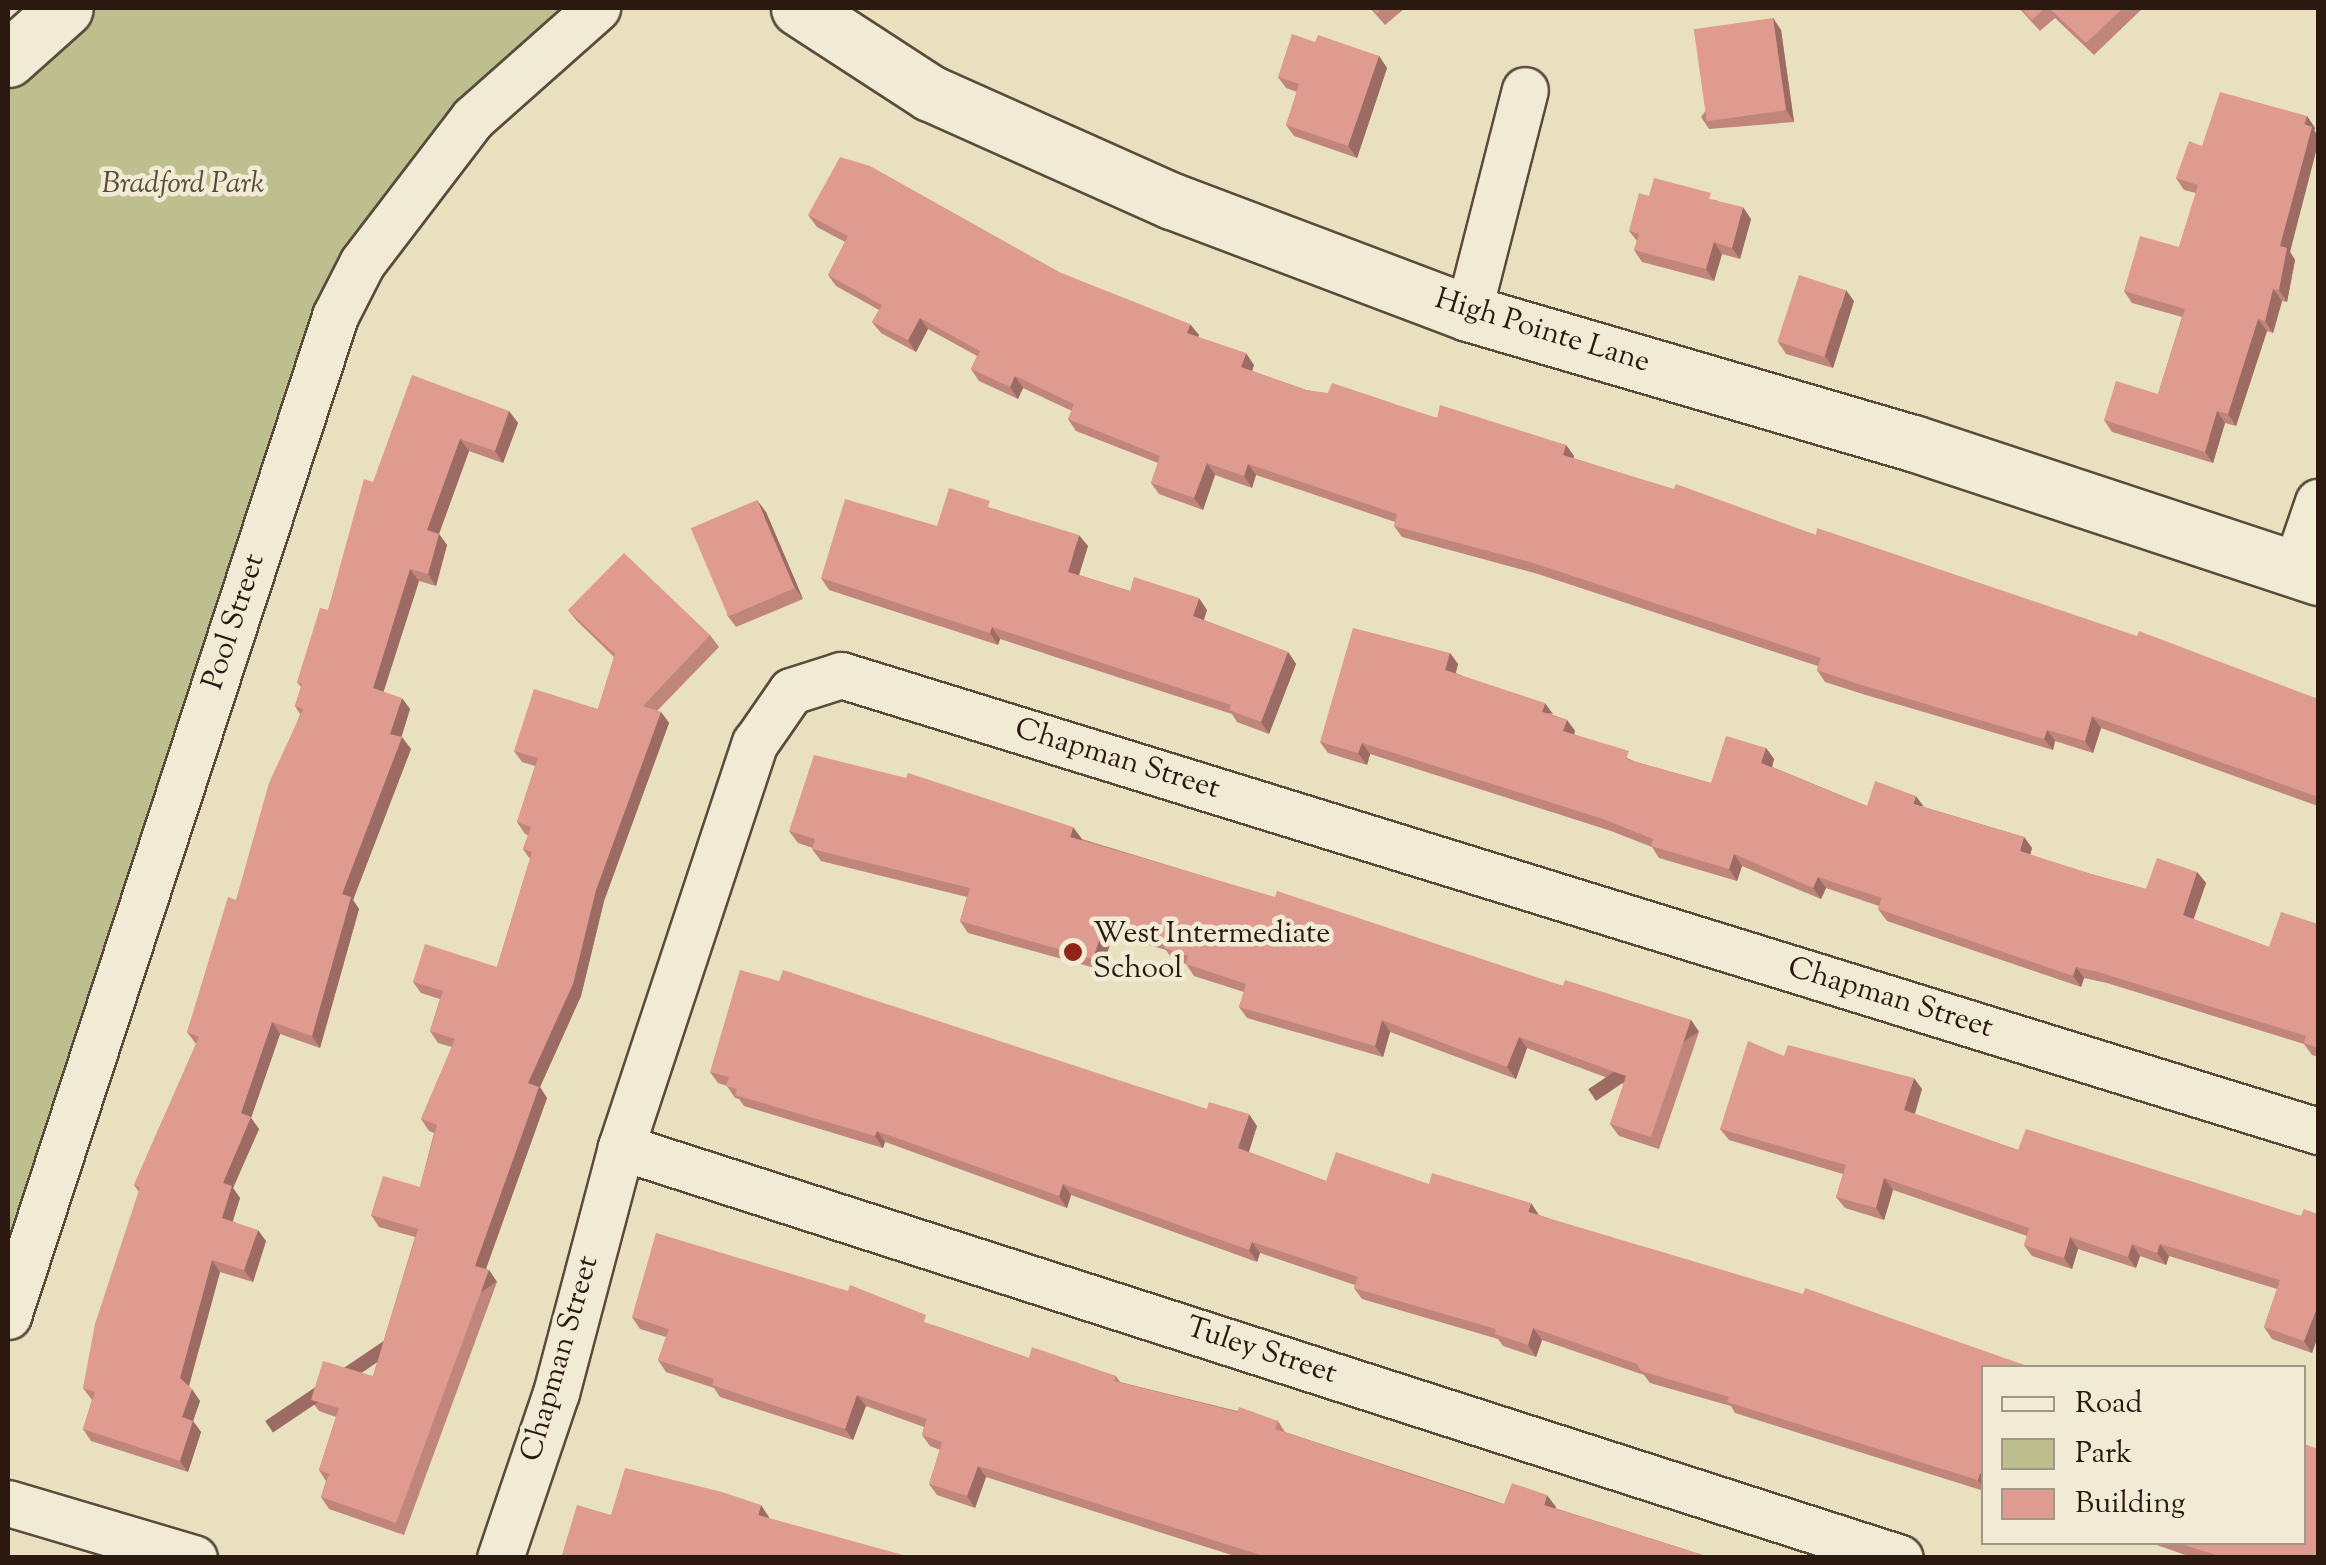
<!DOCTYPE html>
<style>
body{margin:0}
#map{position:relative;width:2326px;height:1565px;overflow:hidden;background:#e9e0bf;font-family:"Sorts Mill Goudy",serif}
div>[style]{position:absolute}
.green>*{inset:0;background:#bdc08e}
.roads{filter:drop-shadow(2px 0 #5a4b3c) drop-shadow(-2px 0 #5a4b3c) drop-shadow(0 2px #5a4b3c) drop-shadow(0 -2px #5a4b3c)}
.minor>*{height:45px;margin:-22.5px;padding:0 22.5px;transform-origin:22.5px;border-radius:22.5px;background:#f1ebd5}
.tertiary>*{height:55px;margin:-27.5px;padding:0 27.5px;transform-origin:27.5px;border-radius:27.5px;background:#f1ebd5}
.wall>*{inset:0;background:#c0857b}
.shaded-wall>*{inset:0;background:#9c6c64;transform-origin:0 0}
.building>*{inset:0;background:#df9b8f;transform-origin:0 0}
.dots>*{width:28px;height:28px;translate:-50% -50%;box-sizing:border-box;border:5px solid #f1ebd5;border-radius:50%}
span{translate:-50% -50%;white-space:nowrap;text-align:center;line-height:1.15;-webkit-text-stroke:9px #f1ebd5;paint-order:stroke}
.park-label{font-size:30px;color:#574b36;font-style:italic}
.street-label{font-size:30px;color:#2b1910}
.poi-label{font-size:30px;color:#2b1910}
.left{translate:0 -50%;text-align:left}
.frame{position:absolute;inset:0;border:10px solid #2b1910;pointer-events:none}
.legend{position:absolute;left:1981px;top:1365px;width:325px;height:180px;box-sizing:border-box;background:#f1ebd5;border:2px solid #a29786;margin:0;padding:12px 18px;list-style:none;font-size:30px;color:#2b1910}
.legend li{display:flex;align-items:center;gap:20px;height:50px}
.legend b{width:50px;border:2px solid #a29786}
</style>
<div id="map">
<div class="green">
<i style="clip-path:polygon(90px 8px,565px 8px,468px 95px,404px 169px,346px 252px,300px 346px,8px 1280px,8px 83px)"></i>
</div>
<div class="roads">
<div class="minor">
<i style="left:1468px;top:313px;width:230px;rotate:-75.7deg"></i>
<i style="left:2295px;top:569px;width:71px;rotate:-71.1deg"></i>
<i style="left:621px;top:1147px;width:1343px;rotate:17.81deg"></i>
<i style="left:8px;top:1316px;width:1052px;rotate:-71.89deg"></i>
<i style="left:335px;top:316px;width:59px;rotate:-63deg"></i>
<i style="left:362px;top:263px;width:183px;rotate:-52.6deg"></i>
<i style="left:473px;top:118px;width:166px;rotate:-41.6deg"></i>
<i style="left:8px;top:1503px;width:194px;rotate:16.5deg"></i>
<i style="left:500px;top:1558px;width:174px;rotate:-71.3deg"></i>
<i style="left:556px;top:1393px;width:254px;rotate:-75.2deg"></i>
<i style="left:621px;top:1147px;width:426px;rotate:-71.7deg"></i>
<i style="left:755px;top:743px;width:63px;rotate:-55.3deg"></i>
<i style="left:791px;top:691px;width:52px;rotate:-17.7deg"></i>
<i style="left:841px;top:675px;width:1546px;rotate:17.16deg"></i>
</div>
<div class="tertiary">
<i style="left:799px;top:8px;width:156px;rotate:33deg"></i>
<i style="left:930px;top:93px;width:265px;rotate:24.1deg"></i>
<i style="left:1172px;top:201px;width:316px;rotate:20.7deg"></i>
<i style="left:1468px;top:313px;width:464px;rotate:16.3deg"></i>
<i style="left:1913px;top:443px;width:427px;rotate:18.3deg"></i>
<i style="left:8px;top:59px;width:76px;rotate:-41.8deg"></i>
</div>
</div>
<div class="wall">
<i style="clip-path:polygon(1370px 8px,1405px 8px,1385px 25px)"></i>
<i style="clip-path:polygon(2019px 8px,2143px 8px,2094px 55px,2055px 18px,2040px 31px)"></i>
<i style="clip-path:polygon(1773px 18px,1781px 30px,1794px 122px,1709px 129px,1701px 117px)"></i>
<i style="clip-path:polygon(1315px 42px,1379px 56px,1387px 68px,1357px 158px,1294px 136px,1286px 125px,1297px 92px,1286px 88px,1278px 77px)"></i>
<i style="clip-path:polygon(2307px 116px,2315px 128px,2290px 252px,2295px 260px,2287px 302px,2282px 301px,2273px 333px,2267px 331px,2236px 426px,2225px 423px,2213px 463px,2112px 432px,2104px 420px,2158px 394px,2182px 317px,2132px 303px,2124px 291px,2179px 247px,2196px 193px,2184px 190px,2176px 178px,2202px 146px)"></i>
<i style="clip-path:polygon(1649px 196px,1716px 200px,1751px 219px,1740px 259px,1722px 254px,1714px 281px,1642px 262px,1634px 250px,1637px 241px,1629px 231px)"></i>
<i style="clip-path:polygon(808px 215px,1061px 273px,1199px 335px,1198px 337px,1254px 365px,1252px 371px,1306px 390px,1566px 445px,1574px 456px,1573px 458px,1816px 535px,2318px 699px,2318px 806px,2101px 728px,2093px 753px,2055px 741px,2053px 750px,1866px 695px,1825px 682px,1817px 670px,1818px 666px,1538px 574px,1402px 537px,1394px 526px,1395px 522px,1256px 475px,1252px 488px,1215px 475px,1203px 510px,1159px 494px,1151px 483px,1158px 463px,1076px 431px,1068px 419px,1072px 411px,1023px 388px,1018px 399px,979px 381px,971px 369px,977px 356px,928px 329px,916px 352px,881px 333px,872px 322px,879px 310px,836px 286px,828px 275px,845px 242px,817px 227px)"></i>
<i style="clip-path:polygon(1854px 301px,1833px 368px,1786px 354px,1778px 342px)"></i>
<i style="clip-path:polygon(509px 411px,518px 423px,503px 463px,469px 451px,439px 534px,447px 545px,436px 586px,419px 581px,383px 692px,410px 709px,401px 737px,411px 749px,353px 900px,359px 909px,320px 1048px,280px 1034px,251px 1118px,259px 1129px,233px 1188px,240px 1198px,233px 1221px,266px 1241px,253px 1282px,220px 1272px,189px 1386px,200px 1401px,193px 1421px,201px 1432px,188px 1472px,91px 1441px,83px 1429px,92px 1400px,83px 1388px,139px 1192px,134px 1185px,196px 1044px,187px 1032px,236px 900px,300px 714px,295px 706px,301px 687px,297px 682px,328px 610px,373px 482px)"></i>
<i style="clip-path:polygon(995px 509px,1088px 546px,1079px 575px,1130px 591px,1207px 610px,1204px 620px,1288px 652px,1296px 664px,1269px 734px,1237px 722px,1232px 714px,1000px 639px,998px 645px,829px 590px,821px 578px,937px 526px)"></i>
<i style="clip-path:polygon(766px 512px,803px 599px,736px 627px,727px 615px)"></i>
<i style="clip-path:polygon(568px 610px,710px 635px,719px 647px,657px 711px,661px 712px,669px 723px,604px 901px,581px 996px,540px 1087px,547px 1098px,486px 1269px,489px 1270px,497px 1282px,404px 1535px,329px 1509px,321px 1497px,326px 1481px,319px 1470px,336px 1417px,319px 1411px,311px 1400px,373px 1376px,415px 1237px,379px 1227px,371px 1215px,420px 1187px,434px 1133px,429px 1131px,421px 1119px,452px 1047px,438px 1043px,430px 1031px,440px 999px,421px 993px,413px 982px,497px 967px,530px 859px,523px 849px,528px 835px,525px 834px,517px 822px,535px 766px,522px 762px,514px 751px,598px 709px,614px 657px,577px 621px)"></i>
<i style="clip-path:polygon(1450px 653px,1458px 664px,1456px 673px,1553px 715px,1567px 720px,1575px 731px,1574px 734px,1636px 762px,1711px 783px,1766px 748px,1774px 759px,1772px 767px,1867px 806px,1924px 807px,2024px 837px,2032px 848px,2030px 855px,2091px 874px,2146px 889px,2197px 872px,2206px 883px,2193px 919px,2269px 947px,2318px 924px,2318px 1057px,2312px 1055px,2304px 1044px,2107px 983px,2084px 978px,2081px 987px,1887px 921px,1878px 909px,1879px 906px,1826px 888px,1821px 899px,1742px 866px,1737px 881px,1659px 858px,1652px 847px,1611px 831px,1370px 754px,1367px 765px,1328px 753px,1320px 742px)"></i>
<i style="clip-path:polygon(789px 831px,1082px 839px,1563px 986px,1691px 1020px,1699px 1032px,1659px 1149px,1619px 1136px,1610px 1124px,1624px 1084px,1527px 1048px,1516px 1079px,1390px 1032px,1383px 1057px,1247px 1018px,1239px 1007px,1244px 992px,1194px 976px,1186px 964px,1173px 960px,1166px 950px,1113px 934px,1102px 970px,968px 933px,960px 921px,967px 897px,821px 861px,812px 849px,813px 848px,798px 843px)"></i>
<i style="clip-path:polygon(1784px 1056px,1922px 1089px,1915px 1114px,2018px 1150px,2301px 1216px,2318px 1214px,2318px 1336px,2312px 1353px,2272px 1339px,2264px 1327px,2277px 1289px,2169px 1256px,2166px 1265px,2140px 1256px,2136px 1268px,2078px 1249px,2072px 1269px,2032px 1256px,2024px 1245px,2027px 1236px,1893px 1190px,1884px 1220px,1845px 1208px,1836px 1197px,1843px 1174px,1729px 1140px,1720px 1129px)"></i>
<i style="clip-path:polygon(710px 1072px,1257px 1126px,1249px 1152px,1326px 1181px,1429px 1184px,1539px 1215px,1984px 1368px,1984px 1491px,1735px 1413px,1731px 1406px,1650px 1383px,1644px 1375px,1542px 1340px,1536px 1357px,1503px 1346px,1498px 1339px,1362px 1299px,1354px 1288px,1355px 1285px,1260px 1253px,1257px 1262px,1071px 1195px,1067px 1208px,885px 1142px,883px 1148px,744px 1106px,739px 1099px,735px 1098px,727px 1086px,718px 1083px)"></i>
<i style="clip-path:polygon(632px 1317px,933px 1325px,1029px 1358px,1116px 1376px,1120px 1382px,1278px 1421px,1285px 1432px,1504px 1504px,1556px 1507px,1555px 1508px,1712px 1558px,1241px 1558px,986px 1477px,975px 1508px,937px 1495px,929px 1484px,940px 1450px,930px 1446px,922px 1435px,924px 1427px,866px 1406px,853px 1440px,720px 1397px,714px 1388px,666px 1372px,658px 1360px,666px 1337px,640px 1329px)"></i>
<i style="clip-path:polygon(2148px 1542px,2304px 1542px,2318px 1558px,2194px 1558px)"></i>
</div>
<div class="shaded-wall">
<i style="clip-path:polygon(1773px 18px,1781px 30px,1794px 122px,1786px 110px)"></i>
<i style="clip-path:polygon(1379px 56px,1387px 68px,1357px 158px,1348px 146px)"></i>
<i style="clip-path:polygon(2307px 116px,2315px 128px,2314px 130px,2318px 136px,2318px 144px,2290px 252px,2295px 260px,2287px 302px,2279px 290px,2280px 246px)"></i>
<i style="clip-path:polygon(1743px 207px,1751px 219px,1740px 259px,1732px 248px)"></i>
<i style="clip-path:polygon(1714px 242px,1722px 254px,1714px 281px,1706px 269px)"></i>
<i style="clip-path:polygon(2273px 289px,2282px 301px,2273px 333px,2265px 321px)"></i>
<i style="clip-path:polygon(1846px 290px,1854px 301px,1833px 368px,1825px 356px)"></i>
<i style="clip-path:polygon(920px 318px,928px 329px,916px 352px,908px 340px)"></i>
<i style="clip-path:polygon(2258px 319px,2267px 331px,2236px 426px,2228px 414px)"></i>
<i style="clip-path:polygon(1190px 324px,1199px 335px,1195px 344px,1187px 333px)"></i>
<i style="clip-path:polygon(1246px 353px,1254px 365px,1250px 378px,1241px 367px)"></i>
<i style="clip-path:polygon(1015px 376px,1023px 388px,1018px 399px,1010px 387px)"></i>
<i style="clip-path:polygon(509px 411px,518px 423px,503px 463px,495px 451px)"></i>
<i style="clip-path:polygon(2217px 411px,2225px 423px,2213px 463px,2205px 452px)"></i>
<i style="clip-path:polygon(460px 439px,469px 451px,436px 542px,427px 530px)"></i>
<i style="clip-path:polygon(1566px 445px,1574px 456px,1571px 467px,1563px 455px)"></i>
<i style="clip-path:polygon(1207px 463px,1215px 475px,1203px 510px,1194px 498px)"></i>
<i style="clip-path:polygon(1248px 464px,1256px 475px,1252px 488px,1244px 476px)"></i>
<i style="clip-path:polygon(757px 500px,766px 512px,803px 599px,795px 588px)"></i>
<i style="clip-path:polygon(439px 534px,447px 545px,436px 586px,428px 574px)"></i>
<i style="clip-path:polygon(1079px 535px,1088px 546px,1076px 584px,1068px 572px)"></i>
<i style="clip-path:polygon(410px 569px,419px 581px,381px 700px,373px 688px)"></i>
<i style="clip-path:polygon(1199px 598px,1207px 610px,1201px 628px,1193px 616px)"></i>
<i style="clip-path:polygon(992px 627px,1000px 639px,998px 645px,990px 633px)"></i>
<i style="clip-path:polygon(1288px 652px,1296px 664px,1269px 734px,1261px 722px)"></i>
<i style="clip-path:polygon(1450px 653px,1458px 664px,1453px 681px,1445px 670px)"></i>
<i style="clip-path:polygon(402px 698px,410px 709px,399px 745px,390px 734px)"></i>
<i style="clip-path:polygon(1545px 703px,1553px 714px,1542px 712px)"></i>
<i style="clip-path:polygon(661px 712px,669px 723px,604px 901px,581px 996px,540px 1087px,547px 1098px,483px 1277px,475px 1266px,528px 1083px,596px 890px)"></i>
<i style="clip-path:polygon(2092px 716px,2101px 728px,2093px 753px,2085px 741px)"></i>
<i style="clip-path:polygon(1567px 720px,1575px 731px,1571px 743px,1563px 731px)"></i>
<i style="clip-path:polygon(2047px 730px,2055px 741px,2053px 750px,2044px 739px)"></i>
<i style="clip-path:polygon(402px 737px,411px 749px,353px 900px,359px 909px,320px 1048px,312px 1036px,342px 894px)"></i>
<i style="clip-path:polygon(1362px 743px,1370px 754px,1367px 765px,1358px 753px)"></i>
<i style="clip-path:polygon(1766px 748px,1774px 759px,1770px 775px,1761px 763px)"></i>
<i style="clip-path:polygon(1916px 796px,1924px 807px,1913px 804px)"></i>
<i style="clip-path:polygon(1073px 827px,1082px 839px,1079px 848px,1070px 837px)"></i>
<i style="clip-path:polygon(2024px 837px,2032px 848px,2028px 863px,2020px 851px)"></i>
<i style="clip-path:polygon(1734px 854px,1742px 866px,1737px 881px,1729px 869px)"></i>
<i style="clip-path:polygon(2197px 872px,2206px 883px,2191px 927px,2183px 915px)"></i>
<i style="clip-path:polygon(1818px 877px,1826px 888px,1821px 899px,1813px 888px)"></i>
<i style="clip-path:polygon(1105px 922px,1113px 934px,1102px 970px,1093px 959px)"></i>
<i style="clip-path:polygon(2076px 967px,2084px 978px,2081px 987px,2073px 976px)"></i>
<i style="clip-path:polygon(1382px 1020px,1390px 1032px,1383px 1057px,1375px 1046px)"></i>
<i style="left:1691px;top:1020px;width:14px;height:124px;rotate:56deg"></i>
<i style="clip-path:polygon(272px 1022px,280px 1034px,251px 1118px,259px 1129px,233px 1188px,240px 1198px,230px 1229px,222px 1218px,223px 1183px,241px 1113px)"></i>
<i style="clip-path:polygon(1519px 1037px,1527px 1048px,1516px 1079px,1507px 1067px)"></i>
<i style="clip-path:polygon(1914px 1078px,1922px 1089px,1912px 1122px,1904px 1110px)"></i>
<i style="clip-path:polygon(1249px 1114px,1257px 1126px,1246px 1160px,1238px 1148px)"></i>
<i style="clip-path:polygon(877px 1131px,885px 1142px,883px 1148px,875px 1136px)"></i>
<i style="clip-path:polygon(1884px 1178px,1893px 1190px,1884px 1220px,1876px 1208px)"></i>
<i style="clip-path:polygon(1063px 1184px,1071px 1195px,1067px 1208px,1059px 1196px)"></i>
<i style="clip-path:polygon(1531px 1203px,1539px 1215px,1528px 1212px)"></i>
<i style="clip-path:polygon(258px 1230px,266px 1241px,253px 1282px,244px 1270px)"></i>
<i style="clip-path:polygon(2070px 1237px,2078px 1249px,2072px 1269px,2064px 1258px)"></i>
<i style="clip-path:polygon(1252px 1242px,1260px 1253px,1257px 1262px,1249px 1250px)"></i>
<i style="clip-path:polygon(2132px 1244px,2140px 1256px,2136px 1268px,2128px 1257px)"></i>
<i style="clip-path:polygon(2160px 1244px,2169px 1256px,2166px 1265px,2157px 1253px)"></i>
<i style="clip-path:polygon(212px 1260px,220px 1272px,188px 1389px,180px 1378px)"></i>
<i style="left:489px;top:1270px;width:14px;height:270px;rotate:56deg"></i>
<i style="clip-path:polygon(2317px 1308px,2318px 1310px,2318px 1336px,2312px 1353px,2304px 1341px)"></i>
<i style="clip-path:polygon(1533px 1328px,1542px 1340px,1536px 1357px,1528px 1345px)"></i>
<i style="clip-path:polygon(192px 1389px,200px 1401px,193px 1421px,201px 1432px,188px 1472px,180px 1461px,182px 1417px)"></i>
<i style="clip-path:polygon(857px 1395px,866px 1406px,853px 1440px,845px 1429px)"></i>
<i style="clip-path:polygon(978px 1466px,986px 1477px,975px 1508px,967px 1496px)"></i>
<i style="clip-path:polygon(1980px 1473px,1984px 1478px,1984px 1489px,1978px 1480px)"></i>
<i style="clip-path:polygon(1547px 1495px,1556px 1507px,1552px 1517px,1544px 1505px)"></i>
<i style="clip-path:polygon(761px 1505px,769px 1517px,766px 1527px,758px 1515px)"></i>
</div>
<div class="building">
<i style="clip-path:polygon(1372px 8px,1383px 8px,1377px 13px)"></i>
<i style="clip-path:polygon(2021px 8px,2045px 8px,2032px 20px)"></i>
<i style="clip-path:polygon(2049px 8px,2123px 8px,2086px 43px)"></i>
<i style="left:1773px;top:18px;width:93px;height:80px;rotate:82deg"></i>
<i style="clip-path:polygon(1292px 34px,1315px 42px,1318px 35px,1379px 56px,1348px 146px,1286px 125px,1299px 84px,1278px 77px)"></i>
<i style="clip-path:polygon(2220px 92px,2307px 116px,2304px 124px,2312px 127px,2280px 246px,2287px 248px,2279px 290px,2273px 289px,2265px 321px,2258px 319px,2228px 414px,2217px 411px,2205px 452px,2104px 420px,2116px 381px,2158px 394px,2185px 309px,2124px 291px,2140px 236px,2179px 247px,2198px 185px,2176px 178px,2189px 141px,2202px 146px)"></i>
<i style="clip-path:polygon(840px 157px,870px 166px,1061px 273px,1190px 324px,1187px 333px,1246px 353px,1241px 367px,1306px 390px,1328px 393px,1332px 383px,1437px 418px,1440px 405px,1566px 445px,1563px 455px,1674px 489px,1676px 484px,1816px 535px,1817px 528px,2137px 636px,2139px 631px,2318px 699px,2318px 797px,2092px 716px,2085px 741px,2047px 730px,2044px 739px,1858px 684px,1817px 670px,1821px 658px,1530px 562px,1394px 526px,1397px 514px,1248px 464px,1244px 476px,1207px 463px,1194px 498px,1151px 483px,1160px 456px,1068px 419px,1074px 404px,1015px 376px,1010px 387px,971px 369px,980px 351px,920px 318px,908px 340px,872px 322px,882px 305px,828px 275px,848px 236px,808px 215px)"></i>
<i style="clip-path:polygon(1654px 178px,1711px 193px,1709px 199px,1743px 207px,1732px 248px,1714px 242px,1706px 269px,1634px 250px,1639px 234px,1629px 231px,1639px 193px,1649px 196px)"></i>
<i style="left:1799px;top:275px;width:49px;height:70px;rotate:18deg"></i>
<i style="clip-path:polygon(412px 375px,509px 411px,495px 451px,460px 439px,427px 530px,439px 534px,428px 574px,410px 569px,373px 688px,402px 698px,390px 734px,402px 737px,342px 894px,351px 897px,312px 1036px,272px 1022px,241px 1113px,251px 1117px,223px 1183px,232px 1186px,222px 1218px,258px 1230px,244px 1270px,212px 1260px,180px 1378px,192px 1389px,182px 1417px,193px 1421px,180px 1461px,83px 1429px,95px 1392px,83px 1388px,95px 1324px,140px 1187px,134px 1185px,199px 1037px,187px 1032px,228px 897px,236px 900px,269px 783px,303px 709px,295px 706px,302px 684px,297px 682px,320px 608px,328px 610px,364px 479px,373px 482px)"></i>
<i style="clip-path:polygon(949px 488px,990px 501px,988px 507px,1079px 535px,1068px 572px,1130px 591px,1134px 577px,1199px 598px,1193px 616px,1288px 652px,1261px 722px,1229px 710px,1231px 705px,992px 627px,990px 633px,821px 578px,845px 499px,937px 526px)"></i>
<i style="left:757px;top:500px;width:96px;height:72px;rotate:67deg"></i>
<i style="clip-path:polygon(624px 553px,710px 635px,643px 706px,661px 712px,596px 890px,573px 984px,528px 1083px,539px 1087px,475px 1266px,489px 1270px,396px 1523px,321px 1497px,329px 1474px,319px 1470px,339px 1408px,311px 1400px,323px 1361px,373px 1376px,418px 1229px,371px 1215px,383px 1176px,420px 1187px,437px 1125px,421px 1119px,455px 1039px,430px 1031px,443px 991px,413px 982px,425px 944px,497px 967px,532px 852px,523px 849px,531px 827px,517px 822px,538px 758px,514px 751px,534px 689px,598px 709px,615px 654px,568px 610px)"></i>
<i style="clip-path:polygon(1353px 628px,1450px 653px,1445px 670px,1545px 703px,1542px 712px,1567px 720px,1563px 731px,1629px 751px,1626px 759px,1711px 783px,1726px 736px,1766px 748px,1761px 763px,1867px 806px,1875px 781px,1916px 796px,1913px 804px,2024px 837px,2020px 851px,2091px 874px,2146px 889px,2157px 858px,2197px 872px,2183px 915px,2269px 947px,2281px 912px,2318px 924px,2318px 1048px,2304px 1043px,2306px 1036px,2098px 972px,2076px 967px,2073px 976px,1878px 909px,1882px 898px,1818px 877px,1813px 888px,1734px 854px,1729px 869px,1651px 846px,1653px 839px,1603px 819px,1362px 743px,1358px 753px,1320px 742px)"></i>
<i style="clip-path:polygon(814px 755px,906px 778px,908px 773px,1073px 827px,1070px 837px,1275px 897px,1277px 891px,1563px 986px,1565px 980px,1691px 1020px,1651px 1137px,1610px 1124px,1626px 1076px,1519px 1037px,1507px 1067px,1382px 1020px,1375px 1046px,1239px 1007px,1246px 984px,1186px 964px,1188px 956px,1164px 948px,1167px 941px,1105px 922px,1093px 959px,960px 921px,970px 888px,812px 849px,815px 839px,789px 831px)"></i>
<i style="clip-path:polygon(740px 970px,779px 981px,783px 970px,1207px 1109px,1209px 1102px,1249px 1114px,1238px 1148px,1326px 1181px,1336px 1152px,1429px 1184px,1432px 1173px,1531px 1203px,1528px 1212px,1803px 1294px,1805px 1288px,2033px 1368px,1984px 1368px,1984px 1474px,1980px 1473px,1978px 1480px,1727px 1402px,1729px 1397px,1641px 1371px,1637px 1364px,1533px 1328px,1528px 1345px,1495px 1334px,1496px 1329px,1354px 1288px,1358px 1277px,1252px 1242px,1249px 1250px,1063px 1184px,1059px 1196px,877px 1131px,875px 1136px,735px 1095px,737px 1089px,726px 1086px,729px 1077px,710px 1072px)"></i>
<i style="clip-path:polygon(1748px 1041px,1784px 1056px,1788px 1045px,1914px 1078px,1904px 1110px,2018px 1150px,2026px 1129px,2301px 1216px,2304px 1209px,2318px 1214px,2318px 1309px,2317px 1308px,2304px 1341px,2264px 1327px,2280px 1280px,2160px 1244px,2157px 1253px,2132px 1244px,2128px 1257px,2070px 1237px,2064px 1258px,2024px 1245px,2029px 1228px,1884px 1178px,1876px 1208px,1836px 1197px,1846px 1165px,1720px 1129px)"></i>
<i style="clip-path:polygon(656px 1233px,848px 1291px,850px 1285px,926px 1315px,924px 1322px,1029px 1358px,1032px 1347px,1116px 1376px,1114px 1381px,1237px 1412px,1239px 1407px,1278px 1421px,1275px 1429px,1494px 1502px,1504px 1504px,1512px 1483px,1547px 1495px,1544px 1505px,1712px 1558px,1270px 1558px,978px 1466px,967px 1496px,929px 1484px,942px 1442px,922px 1435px,927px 1419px,857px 1395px,845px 1429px,712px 1385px,714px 1379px,658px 1360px,669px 1329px,632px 1317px)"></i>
<i style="clip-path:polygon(2304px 1444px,2318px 1449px,2318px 1558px,2225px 1558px,2175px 1542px,2304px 1542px)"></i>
<i style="clip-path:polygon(625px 1468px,722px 1492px,761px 1505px,758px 1515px,914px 1558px,561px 1558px,577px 1505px,611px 1515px)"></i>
</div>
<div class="dots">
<i style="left:1073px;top:952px;background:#8f2418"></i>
</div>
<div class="park-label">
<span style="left:183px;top:185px">Bradford Park</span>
</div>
<div class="street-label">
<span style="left:1542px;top:332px;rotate:17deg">High Pointe Lane</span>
<span style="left:235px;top:622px;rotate:-72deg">Pool Street</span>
<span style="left:1117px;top:760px;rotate:17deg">Chapman Street</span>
<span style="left:1890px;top:999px;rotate:17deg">Chapman Street</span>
<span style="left:1261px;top:1352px;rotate:18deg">Tuley Street</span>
<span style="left:561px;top:1359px;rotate:-74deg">Chapman Street</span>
</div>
<div class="poi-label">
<span class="left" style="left:1093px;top:952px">West Intermediate<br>School</span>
</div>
<div class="frame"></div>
<ul class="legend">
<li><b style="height:12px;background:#f1ebd5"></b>Road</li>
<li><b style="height:28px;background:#bdc08e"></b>Park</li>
<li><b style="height:28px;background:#df9b8f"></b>Building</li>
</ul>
</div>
